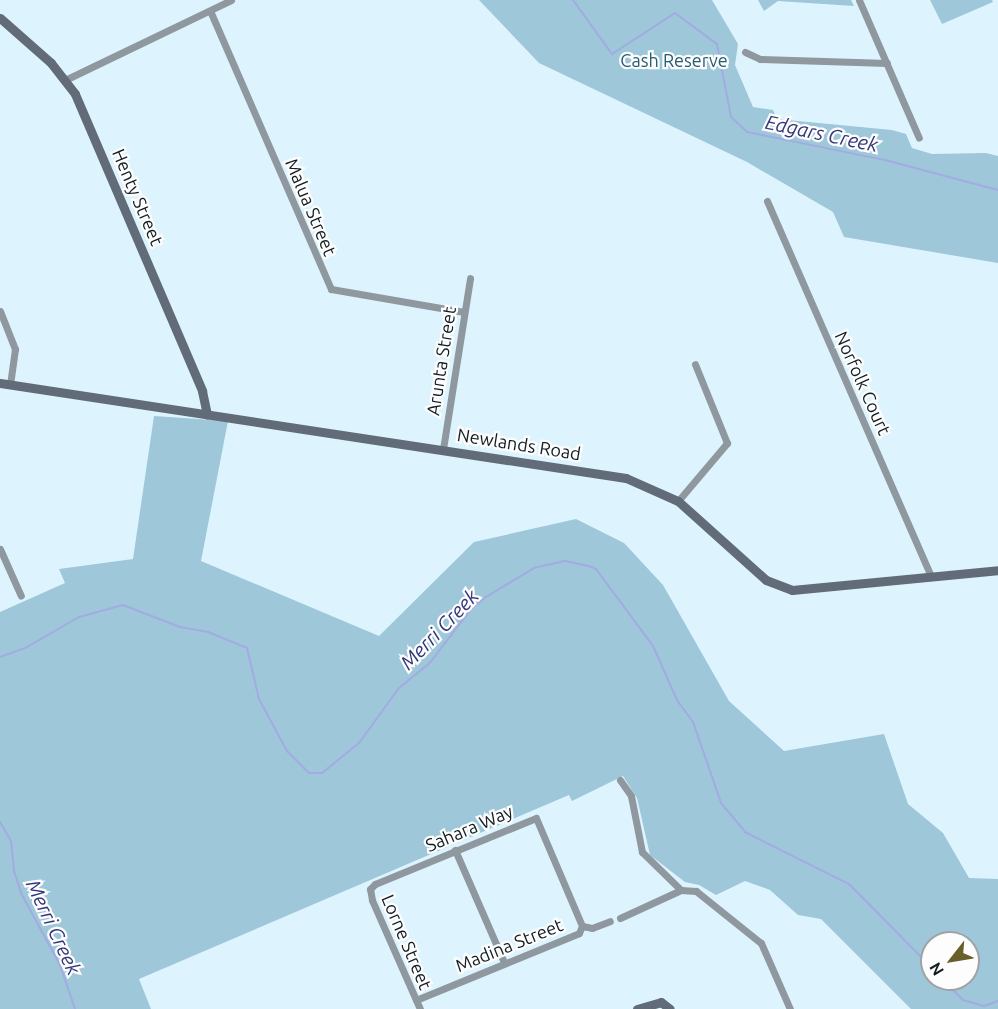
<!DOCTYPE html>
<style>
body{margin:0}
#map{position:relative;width:998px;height:1009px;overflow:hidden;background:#ddf4fe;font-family:Ubuntu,sans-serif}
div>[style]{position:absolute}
.green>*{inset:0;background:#9ec7d9}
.stream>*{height:2px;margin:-1px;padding:0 1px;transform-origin:1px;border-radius:1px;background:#a2abe2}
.street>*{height:7px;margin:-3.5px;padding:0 3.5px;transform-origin:3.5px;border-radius:3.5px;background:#8f979f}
.secondary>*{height:9px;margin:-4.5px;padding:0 4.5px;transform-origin:4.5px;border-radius:4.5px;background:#616c78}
span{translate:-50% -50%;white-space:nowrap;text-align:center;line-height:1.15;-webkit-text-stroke:4.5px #fdfdfd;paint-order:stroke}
.park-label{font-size:18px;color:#275d71}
.street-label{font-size:18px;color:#121d21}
.water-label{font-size:20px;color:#333779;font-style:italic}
.north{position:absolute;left:920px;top:931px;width:60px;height:60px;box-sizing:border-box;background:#fdfdfd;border:2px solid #9fa3a5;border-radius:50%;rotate:239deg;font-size:16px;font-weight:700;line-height:24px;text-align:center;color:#121d21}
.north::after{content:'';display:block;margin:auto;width:21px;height:27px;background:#685f2b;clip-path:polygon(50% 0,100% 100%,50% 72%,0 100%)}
</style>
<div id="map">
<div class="green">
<i style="clip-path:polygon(479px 0,712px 0,738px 44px,735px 65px,753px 107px,773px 110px,777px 119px,892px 130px,906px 134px,912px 148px,932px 154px,986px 153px,998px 156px,998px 263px,844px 237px,833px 212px,747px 162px,539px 63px)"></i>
<i style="clip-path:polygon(758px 0,851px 0,854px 6px,778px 1px,764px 11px)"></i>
<i style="clip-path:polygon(930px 0,992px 0,993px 2px,942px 24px)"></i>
<i style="clip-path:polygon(evenodd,154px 416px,228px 421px,201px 561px,379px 636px,474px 542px,576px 519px,624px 543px,663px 585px,729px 701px,784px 751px,884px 734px,908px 804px,943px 833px,969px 878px,998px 879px,998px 1009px,911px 1009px,821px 919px,798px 915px,770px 890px,745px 881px,716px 895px,699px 885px,685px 882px,650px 855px,637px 798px,623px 776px,572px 801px,569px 795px,139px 979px,151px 1009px,0 1009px,0 612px,65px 583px,59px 569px,133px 559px,154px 416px,932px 943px,968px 943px,968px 979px,932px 979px,932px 943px)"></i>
</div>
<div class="stream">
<i style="left:573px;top:0;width:67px;rotate:54.2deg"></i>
<i style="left:612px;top:54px;width:75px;rotate:-33.1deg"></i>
<i style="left:675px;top:13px;width:52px;rotate:36.4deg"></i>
<i style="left:717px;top:44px;width:74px;rotate:79.1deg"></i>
<i style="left:731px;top:117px;width:22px;rotate:43deg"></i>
<i style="left:747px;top:132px;width:141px;rotate:11.5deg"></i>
<i style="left:885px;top:160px;width:117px;rotate:14.9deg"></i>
<i style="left:0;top:657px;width:29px;rotate:-20deg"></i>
<i style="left:27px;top:647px;width:60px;rotate:-30deg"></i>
<i style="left:79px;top:617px;width:46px;rotate:-15.3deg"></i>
<i style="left:123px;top:605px;width:61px;rotate:21.1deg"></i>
<i style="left:180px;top:627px;width:28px;rotate:10deg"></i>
<i style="left:208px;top:632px;width:42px;rotate:22.3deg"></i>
<i style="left:247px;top:648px;width:52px;rotate:76.8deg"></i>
<i style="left:259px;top:699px;width:59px;rotate:61.7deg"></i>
<i style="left:287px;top:751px;width:31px;rotate:45deg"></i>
<i style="left:309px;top:773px;width:13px"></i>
<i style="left:322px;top:773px;width:48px;rotate:-39deg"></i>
<i style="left:359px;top:743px;width:68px;rotate:-54deg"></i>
<i style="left:399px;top:688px;width:38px;rotate:-39deg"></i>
<i style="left:429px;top:664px;width:69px;rotate:-52.6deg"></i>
<i style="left:471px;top:609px;width:19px;rotate:-39deg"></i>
<i style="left:486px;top:597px;width:56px;rotate:-31.1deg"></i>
<i style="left:534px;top:568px;width:32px;rotate:-13deg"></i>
<i style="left:565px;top:561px;width:25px;rotate:12deg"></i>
<i style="left:589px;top:566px;width:8px;rotate:23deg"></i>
<i style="left:596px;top:569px;width:96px;rotate:53.5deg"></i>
<i style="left:653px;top:646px;width:59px;rotate:66deg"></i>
<i style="left:677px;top:700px;width:27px;rotate:54deg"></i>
<i style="left:693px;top:722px;width:86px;rotate:70.9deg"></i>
<i style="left:721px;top:803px;width:38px;rotate:50deg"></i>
<i style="left:745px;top:832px;width:116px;rotate:26.6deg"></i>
<i style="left:849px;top:884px;width:118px;rotate:45.3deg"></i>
<i style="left:0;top:822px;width:22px;rotate:60deg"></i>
<i style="left:11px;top:841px;width:30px;rotate:84deg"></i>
<i style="left:14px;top:871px;width:25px;rotate:72deg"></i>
<i style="left:22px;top:895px;width:80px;rotate:61.5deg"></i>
<i style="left:60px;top:965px;width:46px;rotate:71.2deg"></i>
<i style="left:942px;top:979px;width:30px;rotate:45deg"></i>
<i style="left:963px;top:1000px;width:22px;rotate:16deg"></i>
<i style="left:984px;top:1006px;width:15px;rotate:-20deg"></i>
</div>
<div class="street">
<i style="left:859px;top:0;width:150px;rotate:66.5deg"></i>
<i style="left:211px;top:13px;width:301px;rotate:66.5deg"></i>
<i style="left:331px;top:289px;width:135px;rotate:9.8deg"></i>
<i style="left:745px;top:52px;width:17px;rotate:25deg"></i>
<i style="left:760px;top:59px;width:127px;rotate:1.8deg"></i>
<i style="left:67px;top:79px;width:182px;rotate:-25.7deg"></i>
<i style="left:767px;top:201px;width:410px;rotate:66.4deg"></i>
<i style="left:0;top:311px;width:41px;rotate:68.5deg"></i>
<i style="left:15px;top:349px;width:34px;rotate:98deg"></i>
<i style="left:443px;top:449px;width:173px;rotate:-81deg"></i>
<i style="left:678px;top:501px;width:76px;rotate:-49.8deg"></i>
<i style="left:727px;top:443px;width:85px;rotate:-112.1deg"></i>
<i style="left:0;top:549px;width:51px;rotate:65.9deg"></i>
<i style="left:620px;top:780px;width:19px;rotate:55deg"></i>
<i style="left:631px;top:796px;width:57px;rotate:78.9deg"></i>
<i style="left:642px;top:852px;width:54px;rotate:44.3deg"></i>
<i style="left:455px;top:850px;width:122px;rotate:66.4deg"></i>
<i style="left:620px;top:918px;width:67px;rotate:-24.7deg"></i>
<i style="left:681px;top:890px;width:15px;rotate:4deg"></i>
<i style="left:696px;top:891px;width:83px;rotate:38.7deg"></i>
<i style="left:761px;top:943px;width:72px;rotate:66.3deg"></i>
<i style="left:582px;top:926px;width:10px;rotate:11deg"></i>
<i style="left:592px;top:928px;width:19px;rotate:-21deg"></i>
<i style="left:416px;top:1000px;width:176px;rotate:-22.3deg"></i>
<i style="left:579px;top:933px;width:8px;rotate:-67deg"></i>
<i style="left:420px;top:1009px;width:119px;rotate:-113.8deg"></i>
<i style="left:372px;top:900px;width:11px;rotate:-100deg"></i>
<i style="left:370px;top:889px;width:7px;rotate:-45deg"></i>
<i style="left:375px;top:884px;width:174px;rotate:-22.3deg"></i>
<i style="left:536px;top:818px;width:117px;rotate:66.9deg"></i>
</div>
<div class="secondary">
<i style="left:0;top:18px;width:68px;rotate:41.4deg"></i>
<i style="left:51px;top:63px;width:39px;rotate:52deg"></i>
<i style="left:75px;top:94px;width:323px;rotate:66.8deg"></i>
<i style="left:202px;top:391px;width:24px;rotate:78deg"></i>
<i style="left:0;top:383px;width:633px;rotate:8.63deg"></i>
<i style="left:626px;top:478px;width:57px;rotate:23.9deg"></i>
<i style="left:678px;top:501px;width:118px;rotate:41.9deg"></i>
<i style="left:766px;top:580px;width:28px;rotate:21deg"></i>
<i style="left:792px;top:590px;width:207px;rotate:-5.5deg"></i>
<i style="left:637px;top:1009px;width:25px;rotate:-16deg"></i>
<i style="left:661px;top:1002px;width:11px;rotate:38deg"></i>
</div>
<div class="park-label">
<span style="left:674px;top:60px">Cash Reserve</span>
</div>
<div class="street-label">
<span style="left:138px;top:197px;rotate:67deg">Henty Street</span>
<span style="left:311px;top:207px;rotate:67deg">Malua Street</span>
<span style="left:441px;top:361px;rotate:-81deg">Arunta Street</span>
<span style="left:863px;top:383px;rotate:66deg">Norfolk Court</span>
<span style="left:519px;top:444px;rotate:9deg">Newlands Road</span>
<span style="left:469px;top:828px;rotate:-23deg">Sahara Way</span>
<span style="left:407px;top:942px;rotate:67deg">Lorne Street</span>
<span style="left:509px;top:945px;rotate:-22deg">Madina Street</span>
</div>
<div class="water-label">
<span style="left:822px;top:133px;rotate:12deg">Edgars Creek</span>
<span style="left:439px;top:629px;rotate:-46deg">Merri Creek</span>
<span style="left:54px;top:927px;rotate:65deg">Merri Creek</span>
</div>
<div class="north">N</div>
</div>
